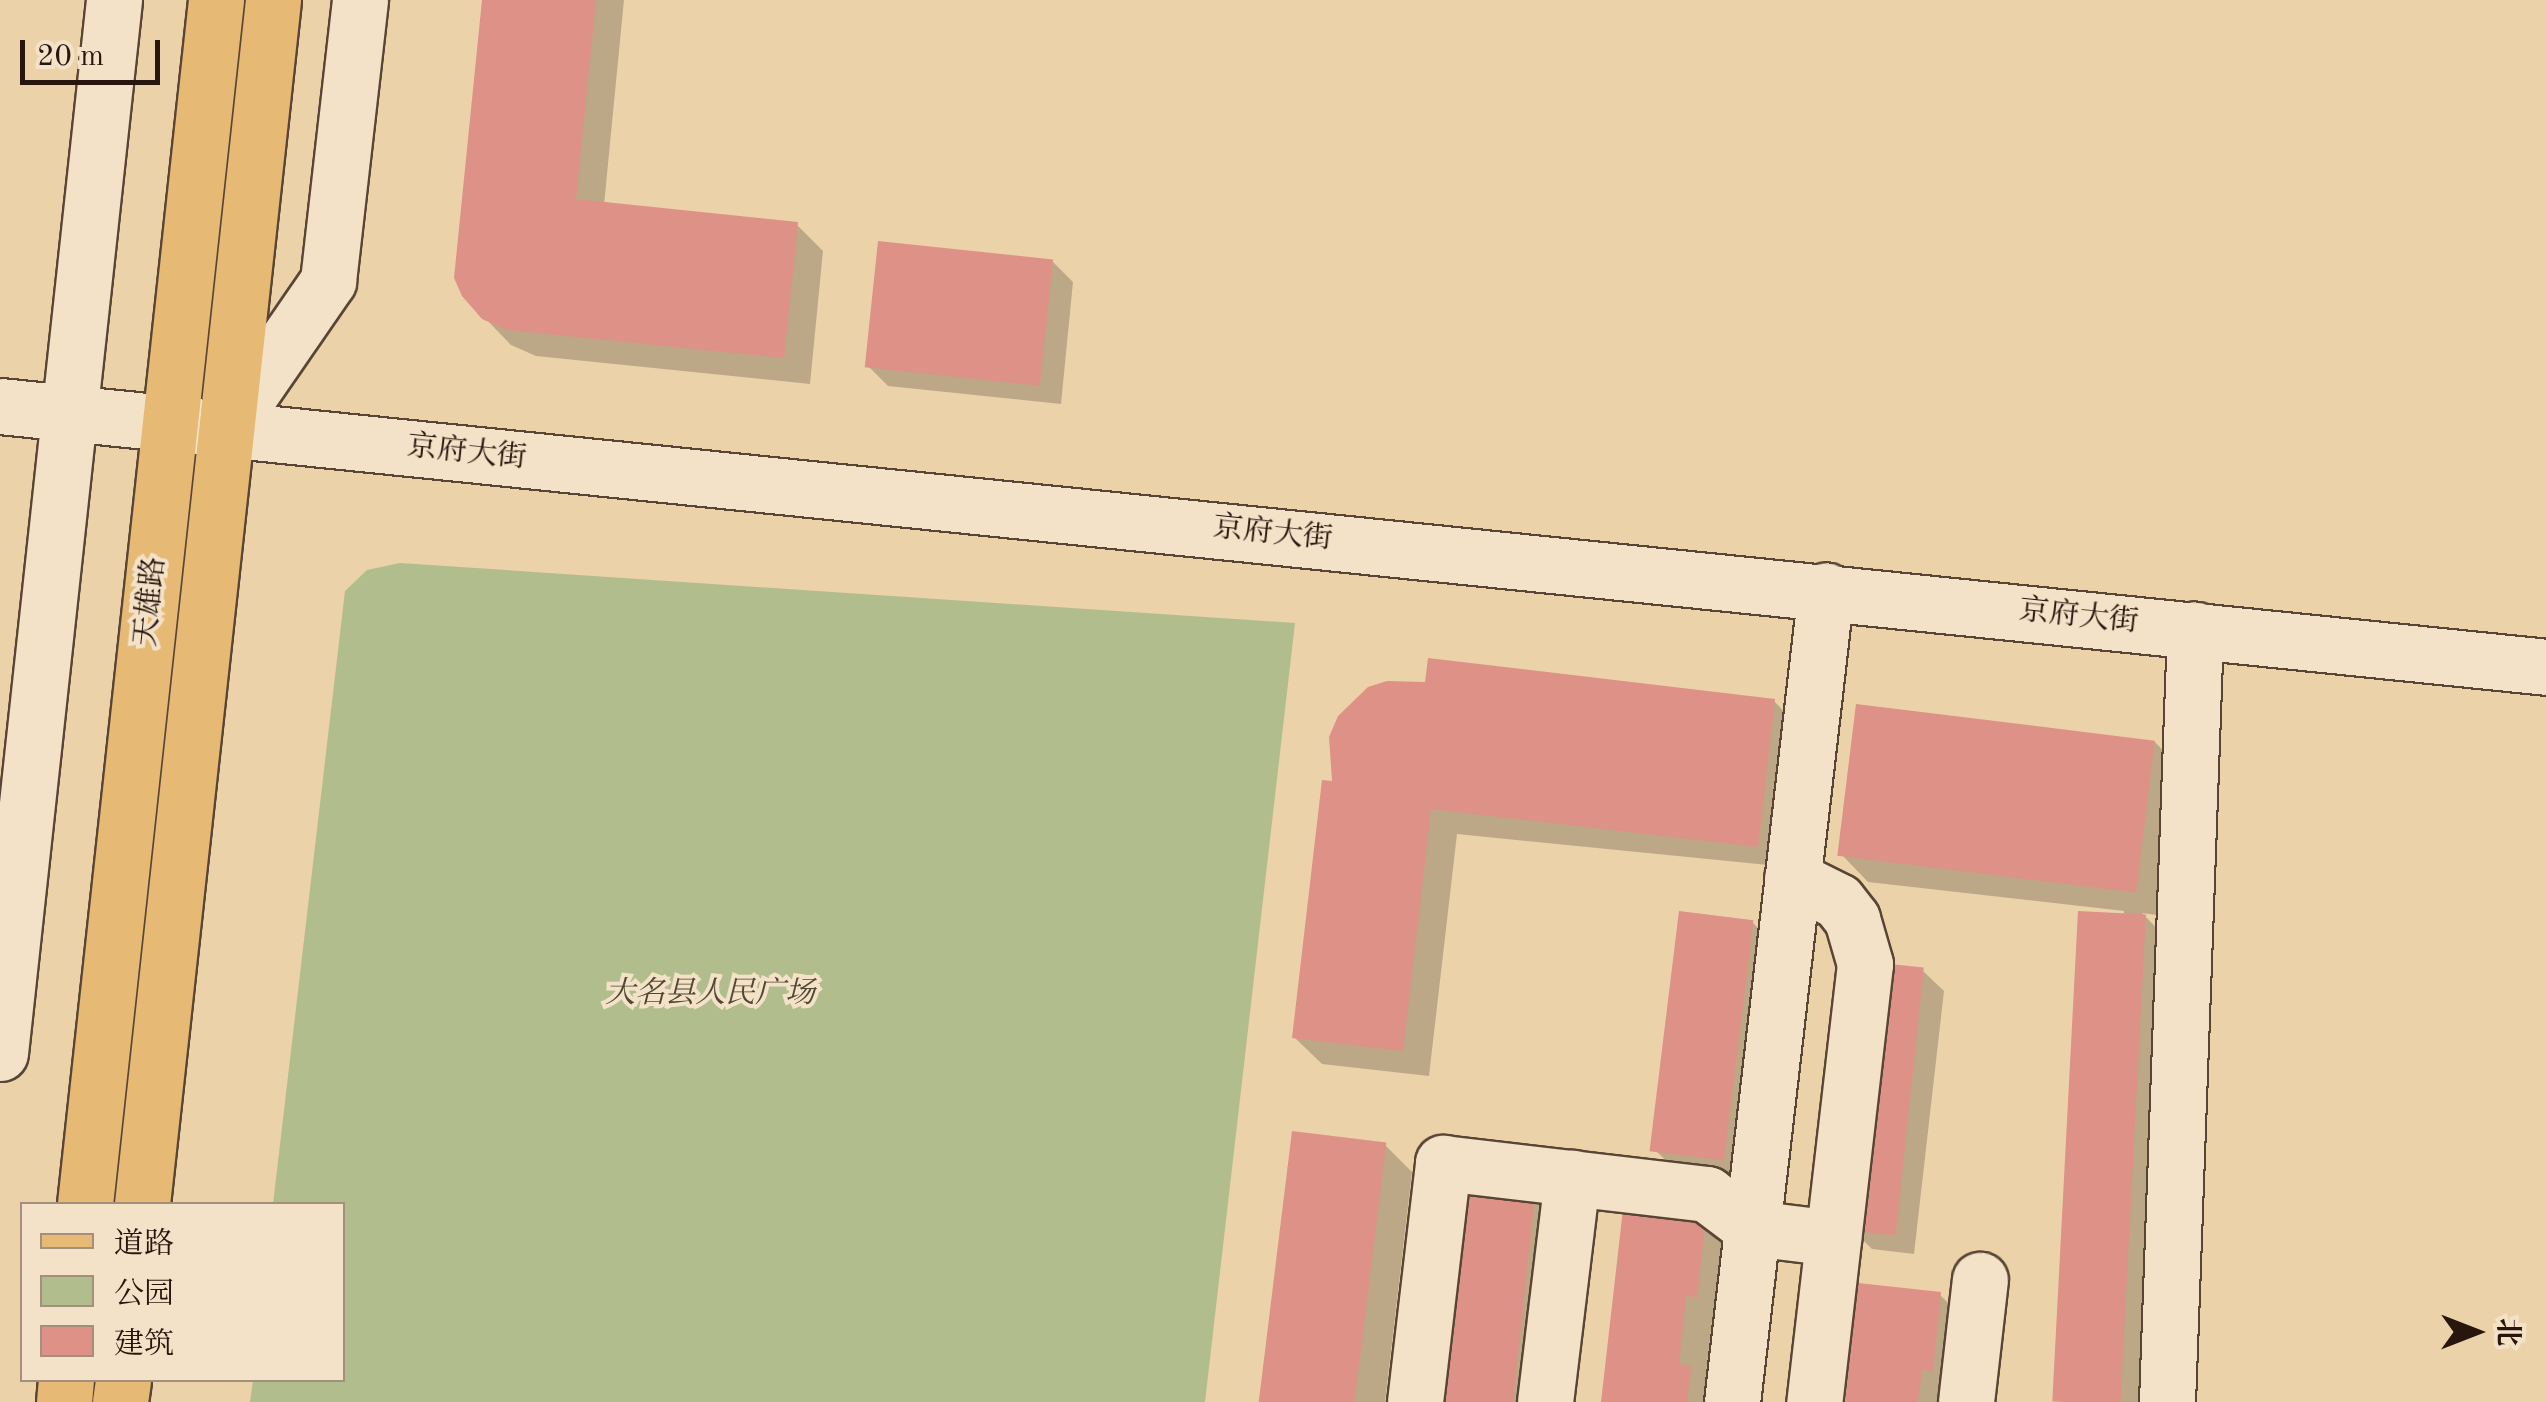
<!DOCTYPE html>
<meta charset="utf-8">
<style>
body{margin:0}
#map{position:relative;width:2546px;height:1402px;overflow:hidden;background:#ecd2a9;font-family:"Old Standard TT","Noto Serif SC",serif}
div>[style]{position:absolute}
.green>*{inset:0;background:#b1bd8d}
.shadow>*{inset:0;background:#0003}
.building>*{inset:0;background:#de9186;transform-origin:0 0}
.roads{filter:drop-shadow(2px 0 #594535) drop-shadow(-2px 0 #594535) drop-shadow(0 2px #594535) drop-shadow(0 -2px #594535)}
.minor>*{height:55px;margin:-27.5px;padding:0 27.5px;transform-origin:27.5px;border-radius:27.5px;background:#f3e2c7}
.major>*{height:55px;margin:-27.5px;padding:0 27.5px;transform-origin:27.5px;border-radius:27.5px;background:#e6b974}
span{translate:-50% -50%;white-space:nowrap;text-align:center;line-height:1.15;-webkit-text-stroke:8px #f3e2c7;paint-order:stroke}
.street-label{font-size:30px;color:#28160e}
.park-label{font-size:30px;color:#514834;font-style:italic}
.legend{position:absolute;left:20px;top:1202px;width:325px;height:180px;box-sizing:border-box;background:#f3e2c7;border:2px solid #a2907d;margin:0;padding:12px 18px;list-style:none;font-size:30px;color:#28160e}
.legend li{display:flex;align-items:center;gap:20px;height:50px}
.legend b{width:50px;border:2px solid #a2907d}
.north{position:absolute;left:2426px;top:1282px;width:100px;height:100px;-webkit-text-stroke:8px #f3e2c7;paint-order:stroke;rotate:90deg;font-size:28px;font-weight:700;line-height:40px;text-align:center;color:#28160e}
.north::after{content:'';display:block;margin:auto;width:35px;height:45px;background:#28160e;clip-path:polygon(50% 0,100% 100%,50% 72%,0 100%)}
.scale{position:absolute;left:20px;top:40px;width:140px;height:45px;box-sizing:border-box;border:5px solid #28160e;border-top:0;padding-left:12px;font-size:30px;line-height:35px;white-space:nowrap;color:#28160e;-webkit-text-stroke:8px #f3e2c7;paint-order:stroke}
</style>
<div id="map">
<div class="green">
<i style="clip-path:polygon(400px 563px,1295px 623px,1205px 1402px,250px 1402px,253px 1380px,342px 1380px,342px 1204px,273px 1204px,345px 591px,367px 570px)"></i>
</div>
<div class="shadow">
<i style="clip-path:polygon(484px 0,624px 0,604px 205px,796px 224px,823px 251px,810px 384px,536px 356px,511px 345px,484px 317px)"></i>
<i style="clip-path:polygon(1052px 261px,1073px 282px,1061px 404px,888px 386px,868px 366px)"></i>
<i style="clip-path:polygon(1387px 683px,1774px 701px,1794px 722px,1778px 866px,1457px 834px,1429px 1076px,1322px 1064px,1295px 1038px,1335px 784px,1331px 738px,1354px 701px)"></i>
<i style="clip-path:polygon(2154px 741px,2180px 768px,2164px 916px,2142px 913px,2171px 943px,2153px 1402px,2061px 1402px,2124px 911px,1868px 882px,1842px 855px)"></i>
<i style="clip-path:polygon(1752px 922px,1773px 943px,1746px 1179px,1676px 1170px,1655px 1150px)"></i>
<i style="clip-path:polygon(1923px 971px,1944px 991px,1914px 1254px,1872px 1249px,1852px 1229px)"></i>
<i style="clip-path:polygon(1385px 1145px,1412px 1172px,1385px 1402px,1264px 1402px)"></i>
<i style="clip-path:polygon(1534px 1199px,1560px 1226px,1542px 1402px,1448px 1402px)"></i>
<i style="clip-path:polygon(1705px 1221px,1731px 1247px,1723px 1323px,1712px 1321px,1705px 1383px,1717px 1395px,1716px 1402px,1603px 1402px)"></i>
<i style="clip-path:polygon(1940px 1295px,1967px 1321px,1947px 1402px,1847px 1402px)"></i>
</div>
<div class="building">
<i style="clip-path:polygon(482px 0,596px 0,576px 199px,798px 222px,784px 358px,507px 330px,482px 319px,462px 296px,454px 278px)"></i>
<i style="left:878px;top:241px;width:176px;height:127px;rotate:6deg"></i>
<i style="clip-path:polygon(1428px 658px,1775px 699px,1758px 847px,1431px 809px,1403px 1051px,1292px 1038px,1322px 780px,1332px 781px,1329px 737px,1338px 716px,1368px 687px,1387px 681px,1425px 682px)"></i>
<i style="left:1856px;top:704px;width:301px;height:153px;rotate:7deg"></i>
<i style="left:1679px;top:911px;width:75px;height:242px;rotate:7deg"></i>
<i style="left:2078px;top:911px;width:68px;height:491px;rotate:3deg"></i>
<i style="left:1880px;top:963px;width:44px;height:269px;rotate:6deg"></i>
<i style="left:1292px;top:1131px;width:95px;height:273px;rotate:7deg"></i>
<i style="left:1467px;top:1190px;width:68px;height:213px;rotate:6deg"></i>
<i style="clip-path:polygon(1623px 1209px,1706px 1218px,1697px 1297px,1686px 1296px,1679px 1364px,1691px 1366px,1687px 1402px,1601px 1402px)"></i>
<i style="clip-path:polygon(1858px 1283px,1941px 1292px,1933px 1371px,1922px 1370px,1918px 1402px,1845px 1402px)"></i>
</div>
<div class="roads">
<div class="minor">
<i style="left:0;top:406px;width:2559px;rotate:5.85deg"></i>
<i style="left:226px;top:429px;width:180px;rotate:-55.4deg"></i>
<i style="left:328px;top:281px;width:283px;rotate:-83.5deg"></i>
<i style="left:1792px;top:878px;width:51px;rotate:26.6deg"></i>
<i style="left:1838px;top:901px;width:23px;rotate:52deg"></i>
<i style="left:1852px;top:919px;width:47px;rotate:73.9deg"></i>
<i style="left:1865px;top:964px;width:441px;rotate:96.6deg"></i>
<i style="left:0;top:1053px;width:1059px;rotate:-83.82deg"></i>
<i style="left:1415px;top:1402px;width:241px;rotate:-83.3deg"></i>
<i style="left:1443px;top:1163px;width:266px;rotate:6.7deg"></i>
<i style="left:1707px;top:1194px;width:56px;rotate:37.1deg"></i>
<i style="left:1752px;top:1228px;width:82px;rotate:7deg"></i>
<i style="left:1545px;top:1402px;width:226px;rotate:-83.1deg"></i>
<i style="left:1732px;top:1402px;width:817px;rotate:-83.4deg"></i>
<i style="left:1966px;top:1402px;width:123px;rotate:-83.5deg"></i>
<i style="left:2167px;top:1402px;width:773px;rotate:-87.92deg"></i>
</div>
<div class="major">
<i style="left:85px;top:1204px;width:1211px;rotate:-83.79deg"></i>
<i style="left:142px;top:1204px;width:1211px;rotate:-83.79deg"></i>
<i style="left:64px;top:1402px;width:22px;rotate:-85deg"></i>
<i style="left:120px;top:1402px;width:22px;rotate:-82deg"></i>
</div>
</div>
<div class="street-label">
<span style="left:467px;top:453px;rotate:6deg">京府大街</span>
<span style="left:1273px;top:534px;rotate:6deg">京府大街</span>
<span style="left:151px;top:602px;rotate:-84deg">天雄路</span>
<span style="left:2079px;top:617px;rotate:6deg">京府大街</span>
</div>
<div class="park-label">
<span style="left:710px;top:994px">大名县人民广场</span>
</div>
<ul class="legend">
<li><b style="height:12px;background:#e6b974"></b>道路</li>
<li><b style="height:28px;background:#b1bd8d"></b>公园</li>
<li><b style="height:28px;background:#de9186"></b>建筑</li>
</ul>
<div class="north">北</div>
<div class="scale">20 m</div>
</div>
